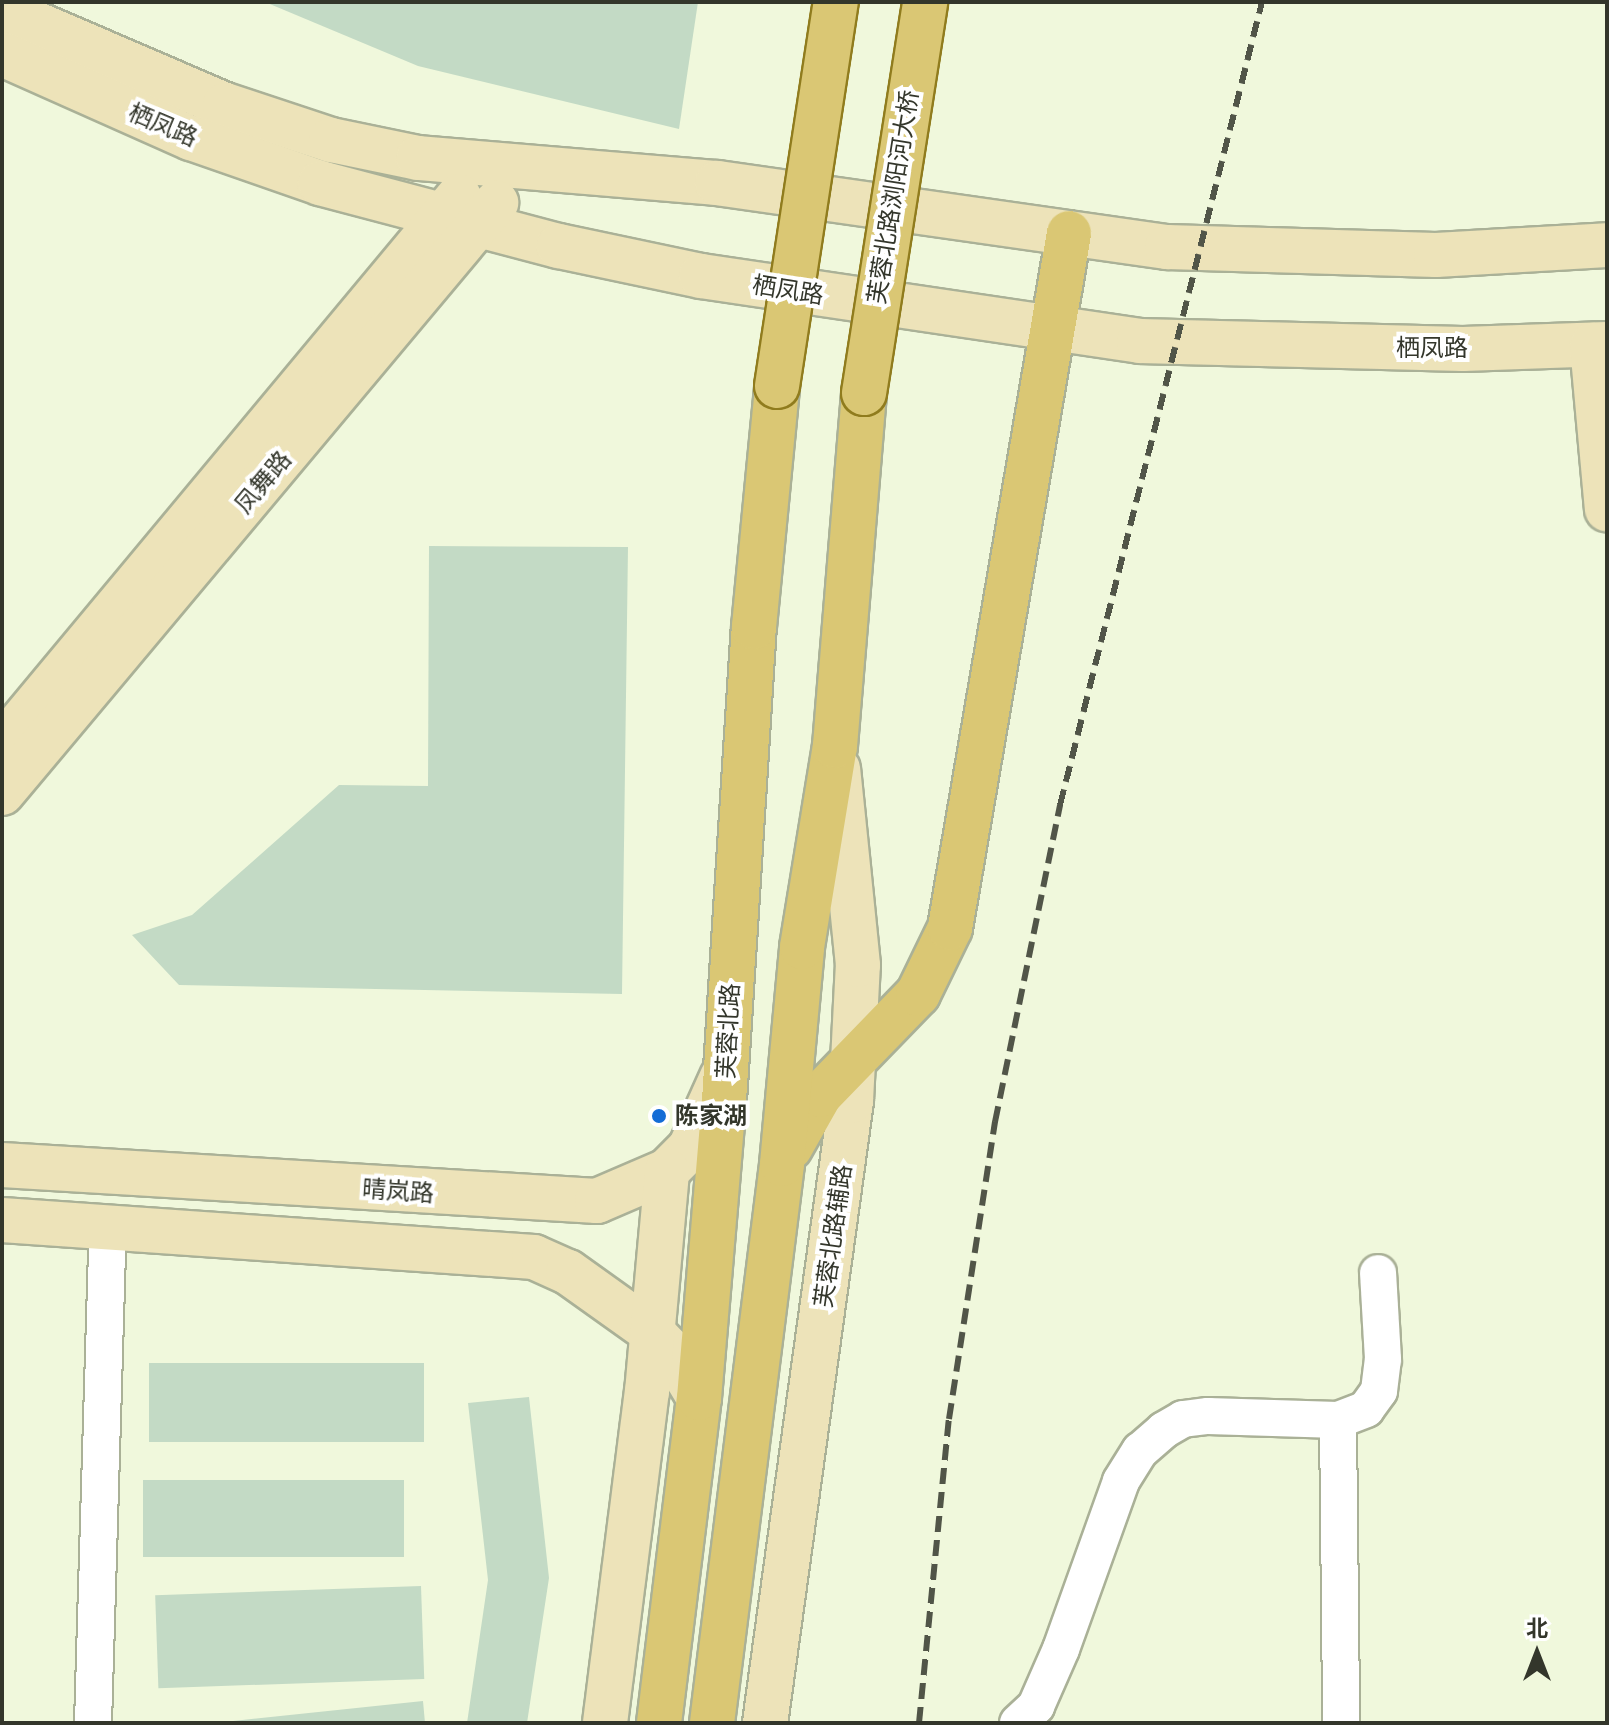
<!DOCTYPE html>
<meta charset="utf-8">
<style>
body{margin:0}
#map{position:relative;width:1609px;height:1725px;overflow:hidden;background:#f0f8dc;font-family:"Libre Baskerville","Noto Sans SC",serif}
div>[style]{position:absolute}
.building>*{inset:0;background:#c3dac5;transform-origin:0 0}
.roads{filter:drop-shadow(2px 0 #aab197) drop-shadow(-2px 0 #aab197) drop-shadow(0 2px #aab197) drop-shadow(0 -2px #aab197)}
.street>*{height:36px;margin:-18px;padding:0 18px;transform-origin:18px;border-radius:18px;background:#fff}
.secondary>*{height:44px;margin:-22px;padding:0 22px;transform-origin:22px;border-radius:22px;background:#ede3b9}
.primary>*{height:44px;margin:-22px;padding:0 22px;transform-origin:22px;border-radius:22px;background:#dac774}
.rail>*{height:6px;margin-top:-3px;transform-origin:0;background:repeating-linear-gradient(90deg,#515548 0 16px,transparent 0 24px)}
.bridges{filter:drop-shadow(2px 0 #907c1e) drop-shadow(-2px 0 #907c1e) drop-shadow(0 2px #907c1e) drop-shadow(0 -2px #907c1e)}
.primary-bridge>*{height:44px;margin:-22px;padding:0 22px;transform-origin:22px;border-radius:22px;background:#dac774}
.dots>*{width:22px;height:22px;translate:-50% -50%;box-sizing:border-box;border:4px solid #fff;border-radius:50%}
span{translate:-50% -50%;white-space:nowrap;text-align:center;line-height:1.15;-webkit-text-stroke:8px #fff;paint-order:stroke}
.street-label{font-size:24px;color:#33362b}
.poi-label{font-size:24px;color:#33362b;font-weight:700}
.left{translate:0 -50%;text-align:left}
.frame{position:absolute;inset:0;border:4px solid #33362b;pointer-events:none}
.north{position:absolute;left:1497px;top:1613px;width:80px;height:80px;-webkit-text-stroke:6px #fff;paint-order:stroke;rotate:0deg;font-size:22px;font-weight:700;line-height:32px;text-align:center;color:#33362b}
.north::after{content:'';display:block;margin:auto;width:28px;height:36px;background:#33362b;clip-path:polygon(50% 0,100% 100%,50% 72%,0 100%)}
</style>
<div id="map">
<div class="building">
<i style="clip-path:polygon(265px 2px,698px 2px,679px 129px,418px 66px)"></i>
<i style="clip-path:polygon(429px 546px,628px 547px,622px 994px,179px 985px,132px 935px,192px 915px,339px 785px,428px 786px)"></i>
<i style="left:149px;top:1363px;width:275px;height:79px"></i>
<i style="clip-path:polygon(529px 1397px,549px 1578px,527px 1723px,467px 1723px,488px 1580px,468px 1403px)"></i>
<i style="left:143px;top:1480px;width:261px;height:77px"></i>
<i style="left:421px;top:1586px;width:93px;height:266px;rotate:88deg"></i>
<i style="clip-path:polygon(423px 1701px,425px 1723px,233px 1723px,233px 1721px)"></i>
</div>
<div class="roads">
<div class="street">
<i style="left:1338px;top:1420px;width:303px;rotate:89.4deg"></i>
<i style="left:93px;top:1723px;width:495px;rotate:-88.3deg"></i>
<i style="left:1018px;top:1723px;width:25px;rotate:-43deg"></i>
<i style="left:1036px;top:1706px;width:62px;rotate:-66.3deg"></i>
<i style="left:1061px;top:1649px;width:178px;rotate:-70.3deg"></i>
<i style="left:1121px;top:1481px;width:36px;rotate:-58deg"></i>
<i style="left:1140px;top:1451px;width:32px;rotate:-41deg"></i>
<i style="left:1164px;top:1430px;width:22px;rotate:-30deg"></i>
<i style="left:1183px;top:1419px;width:25px;rotate:-7deg"></i>
<i style="left:1208px;top:1416px;width:130px;rotate:1.8deg"></i>
<i style="left:1338px;top:1420px;width:30px;rotate:-21deg"></i>
<i style="left:1366px;top:1409px;width:22px;rotate:-54deg"></i>
<i style="left:1379px;top:1391px;width:32px;rotate:-83deg"></i>
<i style="left:1383px;top:1359px;width:86px;rotate:-93.3deg"></i>
</div>
<div class="secondary">
<i style="left:2px;top:9px;width:243px;rotate:23.3deg"></i>
<i style="left:225px;top:105px;width:112px;rotate:18.3deg"></i>
<i style="left:331px;top:140px;width:89px;rotate:11.7deg"></i>
<i style="left:418px;top:158px;width:300px;rotate:4.8deg"></i>
<i style="left:717px;top:183px;width:455px;rotate:8.1deg"></i>
<i style="left:1167px;top:247px;width:269px;rotate:1.7deg"></i>
<i style="left:1436px;top:255px;width:171px;rotate:-3.3deg"></i>
<i style="left:2px;top:54px;width:207px;rotate:24deg"></i>
<i style="left:191px;top:138px;width:137px;rotate:19.2deg"></i>
<i style="left:320px;top:183px;width:247px;rotate:14.8deg"></i>
<i style="left:559px;top:246px;width:145px;rotate:11.9deg"></i>
<i style="left:701px;top:276px;width:443px;rotate:8.4deg"></i>
<i style="left:1139px;top:341px;width:324px;rotate:1.4deg"></i>
<i style="left:1463px;top:349px;width:144px;rotate:-2deg"></i>
<i style="left:1592px;top:345px;width:165px;rotate:84.8deg"></i>
<i style="left:2px;top:745px;width:714px;rotate:-50.23deg"></i>
<i style="left:2px;top:793px;width:770px;rotate:-50.06deg"></i>
<i style="left:2px;top:1165px;width:596px;rotate:3.46deg"></i>
<i style="left:597px;top:1201px;width:76px;rotate:-23.2deg"></i>
<i style="left:667px;top:1171px;width:33px;rotate:-45deg"></i>
<i style="left:690px;top:1148px;width:78px;rotate:-65.7deg"></i>
<i style="left:2px;top:1220px;width:533px;rotate:3.98deg"></i>
<i style="left:534px;top:1257px;width:37px;rotate:24deg"></i>
<i style="left:568px;top:1272px;width:103px;rotate:35.5deg"></i>
<i style="left:652px;top:1332px;width:30px;rotate:46deg"></i>
<i style="left:673px;top:1354px;width:51px;rotate:59.4deg"></i>
<i style="left:605px;top:1723px;width:334px;rotate:-82.8deg"></i>
<i style="left:647px;top:1392px;width:222px;rotate:-84.8deg"></i>
<i style="left:765px;top:1723px;width:628px;rotate:-82.13deg"></i>
<i style="left:851px;top:1101px;width:136px;rotate:-87.1deg"></i>
<i style="left:858px;top:965px;width:197px;rotate:-95.8deg"></i>
</div>
<div class="primary">
<i style="left:790px;top:1148px;width:61px;rotate:-60.5deg"></i>
<i style="left:820px;top:1095px;width:141px;rotate:-45.9deg"></i>
<i style="left:918px;top:994px;width:73px;rotate:-64.1deg"></i>
<i style="left:950px;top:928px;width:705px;rotate:-80.28deg"></i>
<i style="left:659px;top:1723px;width:327px;rotate:-83deg"></i>
<i style="left:699px;top:1398px;width:298px;rotate:-85.2deg"></i>
<i style="left:724px;top:1101px;width:475px;rotate:-86.4deg"></i>
<i style="left:754px;top:627px;width:242px;rotate:-84.5deg"></i>
<i style="left:712px;top:1723px;width:563px;rotate:-82.86deg"></i>
<i style="left:782px;top:1164px;width:218px;rotate:-84.7deg"></i>
<i style="left:802px;top:947px;width:204px;rotate:-80.7deg"></i>
<i style="left:835px;top:746px;width:354px;rotate:-85.3deg"></i>
</div>
</div>
<div class="rail">
<i style="left:919px;top:1723px;width:305px;rotate:-84.4deg"></i>
<i style="left:949px;top:1419px;width:301px;rotate:-81.2deg"></i>
<i style="left:995px;top:1122px;width:324px;rotate:-78.4deg"></i>
<i style="left:1060px;top:805px;width:828px;rotate:-75.88deg"></i>
</div>
<div class="bridges">
<div class="primary-bridge">
<i style="left:777px;top:386px;width:389px;rotate:-81.3deg"></i>
<i style="left:864px;top:393px;width:396px;rotate:-81.1deg"></i>
</div>
</div>
<div class="dots">
<i style="left:659px;top:1116px;background:#146cd6"></i>
</div>
<div class="street-label">
<span style="left:163px;top:125px;rotate:23deg">栖凤路</span>
<span style="left:893px;top:197px;rotate:-81deg">芙蓉北路浏阳河大桥</span>
<span style="left:788px;top:290px;rotate:9deg">栖凤路</span>
<span style="left:1432px;top:348px">栖凤路</span>
<span style="left:263px;top:482px;rotate:-50deg">凤舞路</span>
<span style="left:728px;top:1031px;rotate:-87deg">芙蓉北路</span>
<span style="left:398px;top:1191px;rotate:4deg">晴岚路</span>
<span style="left:833px;top:1236px;rotate:-82deg">芙蓉北路辅路</span>
</div>
<div class="poi-label">
<span class="left" style="left:675px;top:1116px">陈家湖</span>
</div>
<div class="frame"></div>
<div class="north">北</div>
</div>
